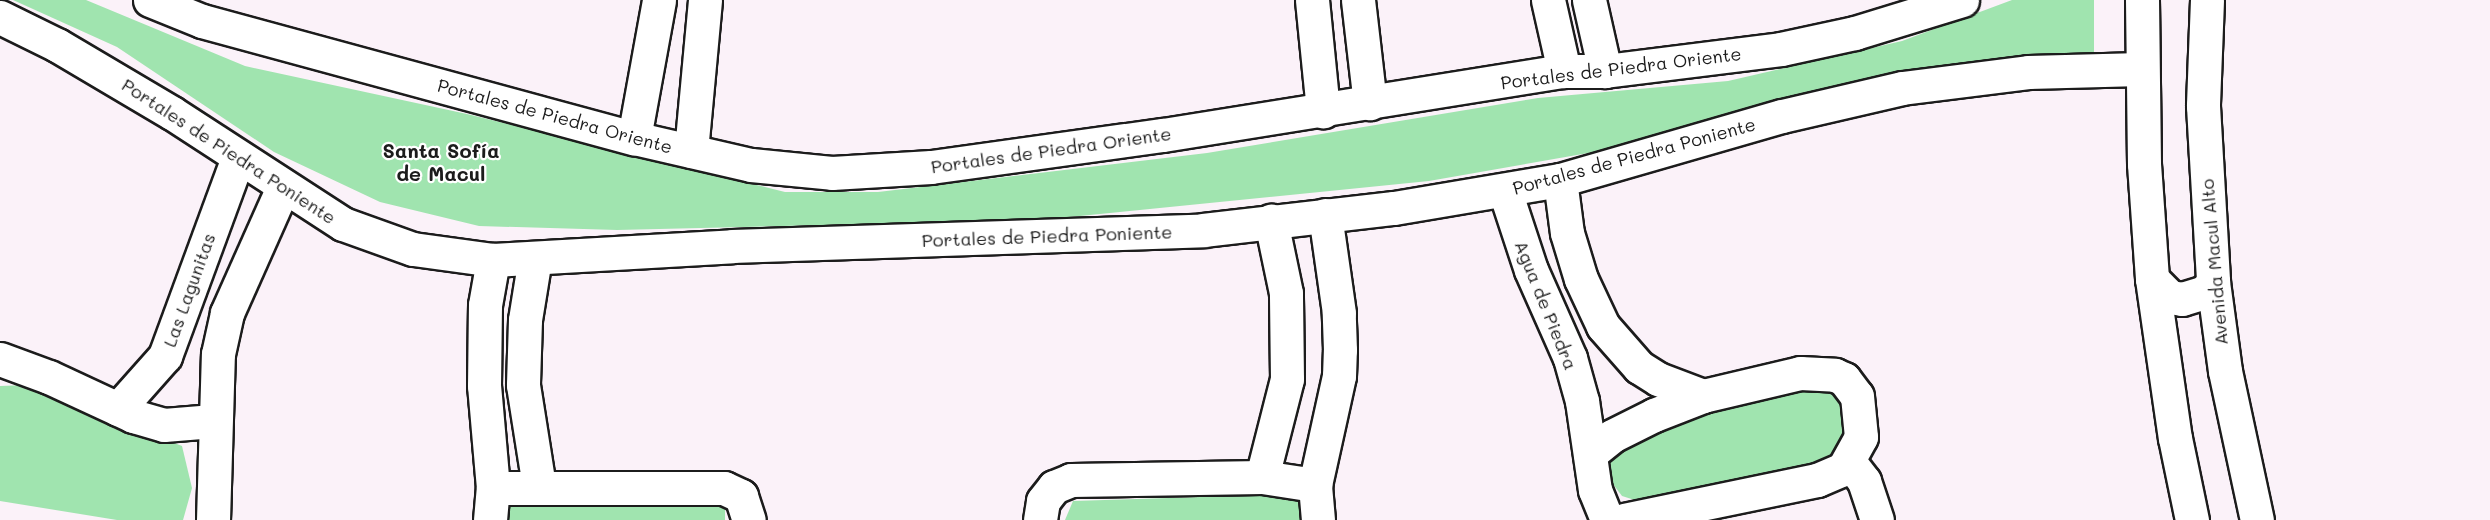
<!DOCTYPE html>
<meta charset="utf-8">
<style>
body{margin:0}
#map{position:relative;width:2490px;height:520px;overflow:hidden;background:#fbf2f9;font-family:Mali,sans-serif}
div>[style]{position:absolute}
.green>*{inset:0;background:#a0e4af;transform-origin:0 0}
.roads{filter:drop-shadow(2px 0 #1c1c1c) drop-shadow(-2px 0 #1c1c1c) drop-shadow(0 2px #1c1c1c) drop-shadow(0 -2px #1c1c1c)}
.street>*{height:33px;margin:-16.5px;padding:0 16.5px;transform-origin:16.5px;border-radius:16.5px;background:#fff}
.secondary>*{height:33px;margin:-16.5px;padding:0 16.5px;transform-origin:16.5px;border-radius:16.5px;background:#fff}
span{translate:-50% -50%;white-space:nowrap;text-align:center;line-height:1.15;-webkit-text-stroke:4.5px #fff;paint-order:stroke}
.street-label{font-size:18px;color:#1c1c1c}
.neighbourhood-label{font-size:20px;color:#1c1c1c;font-weight:700}
</style>
<div id="map">
<div class="green">
<i style="clip-path:polygon(13px 0,86px 0,245px 66px,467px 114px,785px 192px,878px 192px,1207px 153px,1538px 98px,1728px 81px,1902px 41px,2012px 0,2094px 0,2094px 56px,1686px 127px,1594px 152px,1429px 181px,1040px 220px,617px 230px,479px 226px,380px 202px,274px 152px,117px 47px)"></i>
<i style="clip-path:polygon(28px 385px,182px 446px,192px 488px,183px 520px,117px 520px,0 501px,0 386px)"></i>
<i style="clip-path:polygon(1801px 387px,1830px 390px,1844px 406px,1847px 427px,1839px 452px,1824px 463px,1641px 502px,1622px 496px,1606px 475px,1605px 464px,1612px 451px,1680px 419px)"></i>
<i style="clip-path:polygon(1264px 495px,1298px 500px,1301px 520px,1065px 520px,1073px 501px)"></i>
<i style="left:506px;top:506px;width:219px;height:14px"></i>
</div>
<div class="roads">
<div class="street">
<i style="left:150px;top:0;width:56px;rotate:22deg"></i>
<i style="left:202px;top:21px;width:448px;rotate:15.2deg"></i>
<i style="left:634px;top:138px;width:120px;rotate:13deg"></i>
<i style="left:751px;top:165px;width:81px;rotate:5.6deg"></i>
<i style="left:832px;top:173px;width:99px;rotate:-3.5deg"></i>
<i style="left:931px;top:167px;width:234px;rotate:-7.9deg"></i>
<i style="left:1163px;top:135px;width:406px;rotate:-9.1deg"></i>
<i style="left:1564px;top:71px;width:41px"></i>
<i style="left:1605px;top:71px;width:177px;rotate:-7.1deg"></i>
<i style="left:1781px;top:49px;width:76px;rotate:-12.2deg"></i>
<i style="left:1855px;top:33px;width:112px;rotate:-17.1deg"></i>
<i style="left:1312px;top:0;width:112px;rotate:84.3deg"></i>
<i style="left:1358px;top:0;width:104px;rotate:83.4deg"></i>
<i style="left:1548px;top:0;width:73px;rotate:77.3deg"></i>
<i style="left:1589px;top:0;width:73px;rotate:77.3deg"></i>
<i style="left:0;top:17px;width:64px;rotate:26.2deg"></i>
<i style="left:57px;top:45px;width:134px;rotate:30.6deg"></i>
<i style="left:172px;top:113px;width:204px;rotate:33deg"></i>
<i style="left:343px;top:224px;width:74px;rotate:19.7deg"></i>
<i style="left:413px;top:249px;width:81px;rotate:7.8deg"></i>
<i style="left:493px;top:260px;width:240px;rotate:-3.3deg"></i>
<i style="left:733px;top:246px;width:470px;rotate:-1.9deg"></i>
<i style="left:1203px;top:230px;width:192px;rotate:-6.6deg"></i>
<i style="left:1394px;top:208px;width:168px;rotate:-9.6deg"></i>
<i style="left:1560px;top:180px;width:231px;rotate:-16.1deg"></i>
<i style="left:1782px;top:116px;width:123px;rotate:-13.1deg"></i>
<i style="left:1902px;top:88px;width:127px;rotate:-7.2deg"></i>
<i style="left:2028px;top:72px;width:113px;rotate:-1.5deg"></i>
<i style="left:634px;top:138px;width:140px;rotate:-79.7deg"></i>
<i style="left:691px;top:151px;width:152px;rotate:-84.7deg"></i>
<i style="left:1560px;top:180px;width:53px;rotate:82.5deg"></i>
<i style="left:1567px;top:233px;width:48px;rotate:73.1deg"></i>
<i style="left:1581px;top:279px;width:52px;rotate:64.9deg"></i>
<i style="left:1603px;top:326px;width:55px;rotate:48.7deg"></i>
<i style="left:1639px;top:367px;width:22px;rotate:32deg"></i>
<i style="left:1658px;top:379px;width:48px;rotate:20.7deg"></i>
<i style="left:1505px;top:191px;width:83px;rotate:71.8deg"></i>
<i style="left:1531px;top:270px;width:96px;rotate:66.1deg"></i>
<i style="left:1570px;top:358px;width:45px;rotate:74.4deg"></i>
<i style="left:1582px;top:401px;width:90px;rotate:81.7deg"></i>
<i style="left:1595px;top:490px;width:32px;rotate:68deg"></i>
<i style="left:535px;top:258px;width:63px;rotate:99.2deg"></i>
<i style="left:525px;top:320px;width:65px;rotate:91.8deg"></i>
<i style="left:523px;top:385px;width:102px;rotate:81deg"></i>
<i style="left:0;top:359px;width:52px;rotate:20.2deg"></i>
<i style="left:49px;top:377px;width:93px;rotate:24.9deg"></i>
<i style="left:133px;top:416px;width:32px;rotate:16deg"></i>
<i style="left:164px;top:425px;width:49px;rotate:-4.7deg"></i>
<i style="left:118px;top:409px;width:71px;rotate:-48.4deg"></i>
<i style="left:165px;top:356px;width:211px;rotate:-69.8deg"></i>
<i style="left:1590px;top:454px;width:28px;rotate:-39deg"></i>
<i style="left:1612px;top:436px;width:47px;rotate:-26.6deg"></i>
<i style="left:1654px;top:415px;width:53px;rotate:-21.2deg"></i>
<i style="left:1703px;top:396px;width:100px;rotate:-13.3deg"></i>
<i style="left:1800px;top:373px;width:35px;rotate:3deg"></i>
<i style="left:1835px;top:375px;width:10px;rotate:24deg"></i>
<i style="left:1844px;top:379px;width:21px;rotate:53deg"></i>
<i style="left:1857px;top:396px;width:41px;rotate:84.4deg"></i>
<i style="left:1861px;top:437px;width:37px;rotate:119deg"></i>
<i style="left:1843px;top:469px;width:28px;rotate:157deg"></i>
<i style="left:1817px;top:480px;width:197px;rotate:168.3deg"></i>
<i style="left:1850px;top:463px;width:23px;rotate:52deg"></i>
<i style="left:1864px;top:481px;width:41px;rotate:71.6deg"></i>
<i style="left:1262px;top:477px;width:101px;rotate:-75.7deg"></i>
<i style="left:1287px;top:379px;width:86px;rotate:-90.7deg"></i>
<i style="left:1286px;top:293px;width:74px;rotate:-101.8deg"></i>
<i style="left:493px;top:488px;width:231px"></i>
<i style="left:724px;top:488px;width:19px;rotate:25deg"></i>
<i style="left:741px;top:496px;width:25px;rotate:72deg"></i>
<i style="left:213px;top:520px;width:166px;rotate:-88.3deg"></i>
<i style="left:218px;top:354px;width:42px;rotate:-77.6deg"></i>
<i style="left:227px;top:313px;width:138px;rotate:-66deg"></i>
<i style="left:490px;top:520px;width:32px;rotate:-85deg"></i>
<i style="left:493px;top:488px;width:102px;rotate:-95deg"></i>
<i style="left:484px;top:386px;width:81px;rotate:-89.3deg"></i>
<i style="left:485px;top:305px;width:46px;rotate:-79.9deg"></i>
<i style="left:1040px;top:520px;width:19px;rotate:-81deg"></i>
<i style="left:1043px;top:501px;width:18px;rotate:-52deg"></i>
<i style="left:1054px;top:487px;width:18px;rotate:-22deg"></i>
<i style="left:1071px;top:480px;width:191px;rotate:-0.9deg"></i>
<i style="left:1262px;top:477px;width:54px;rotate:8.6deg"></i>
<i style="left:1318px;top:520px;width:35px;rotate:-95deg"></i>
<i style="left:1315px;top:485px;width:112px;rotate:-77.6deg"></i>
<i style="left:1339px;top:376px;width:26px;rotate:-88deg"></i>
<i style="left:1340px;top:350px;width:37px;rotate:-92deg"></i>
<i style="left:1339px;top:313px;width:99px;rotate:-98.1deg"></i>
</div>
<div class="secondary">
<i style="left:2142px;top:0;width:164px;rotate:89.3deg"></i>
<i style="left:2144px;top:164px;width:115px;rotate:86deg"></i>
<i style="left:2152px;top:279px;width:161px;rotate:81.8deg"></i>
<i style="left:2175px;top:438px;width:84px;rotate:78.3deg"></i>
<i style="left:2207px;top:0;width:106px;rotate:92.2deg"></i>
<i style="left:2203px;top:106px;width:176px;rotate:86.7deg"></i>
<i style="left:2213px;top:282px;width:90px;rotate:82.3deg"></i>
<i style="left:2225px;top:371px;width:152px;rotate:77.9deg"></i>
<i style="left:2152px;top:279px;width:25px;rotate:45deg"></i>
<i style="left:2170px;top:297px;width:12px;rotate:9deg"></i>
<i style="left:2182px;top:299px;width:24px;rotate:-17deg"></i>
<i style="left:2205px;top:292px;width:13px;rotate:-51deg"></i>
</div>
</div>
<div class="street-label">
<span style="left:1621px;top:68px;rotate:-7deg">Portales de Piedra Oriente</span>
<span style="left:555px;top:116px;rotate:15deg">Portales de Piedra Oriente</span>
<span style="left:1051px;top:150px;rotate:-8deg">Portales de Piedra Oriente</span>
<span style="left:229px;top:151px;rotate:33deg">Portales de Piedra Poniente</span>
<span style="left:1634px;top:156px;rotate:-15deg">Portales de Piedra Poniente</span>
<span style="left:1047px;top:236px;rotate:-2deg">Portales de Piedra Poniente</span>
<span style="left:2214px;top:262px;rotate:-95deg">Avenida Macul Alto</span>
<span style="left:189px;top:290px;rotate:-70deg">Las Lagunitas</span>
<span style="left:1546px;top:305px;rotate:68deg">Agua de Piedra</span>
</div>
<div class="neighbourhood-label">
<span style="left:441px;top:162px">Santa Sofía<br>de Macul</span>
</div>
</div>
